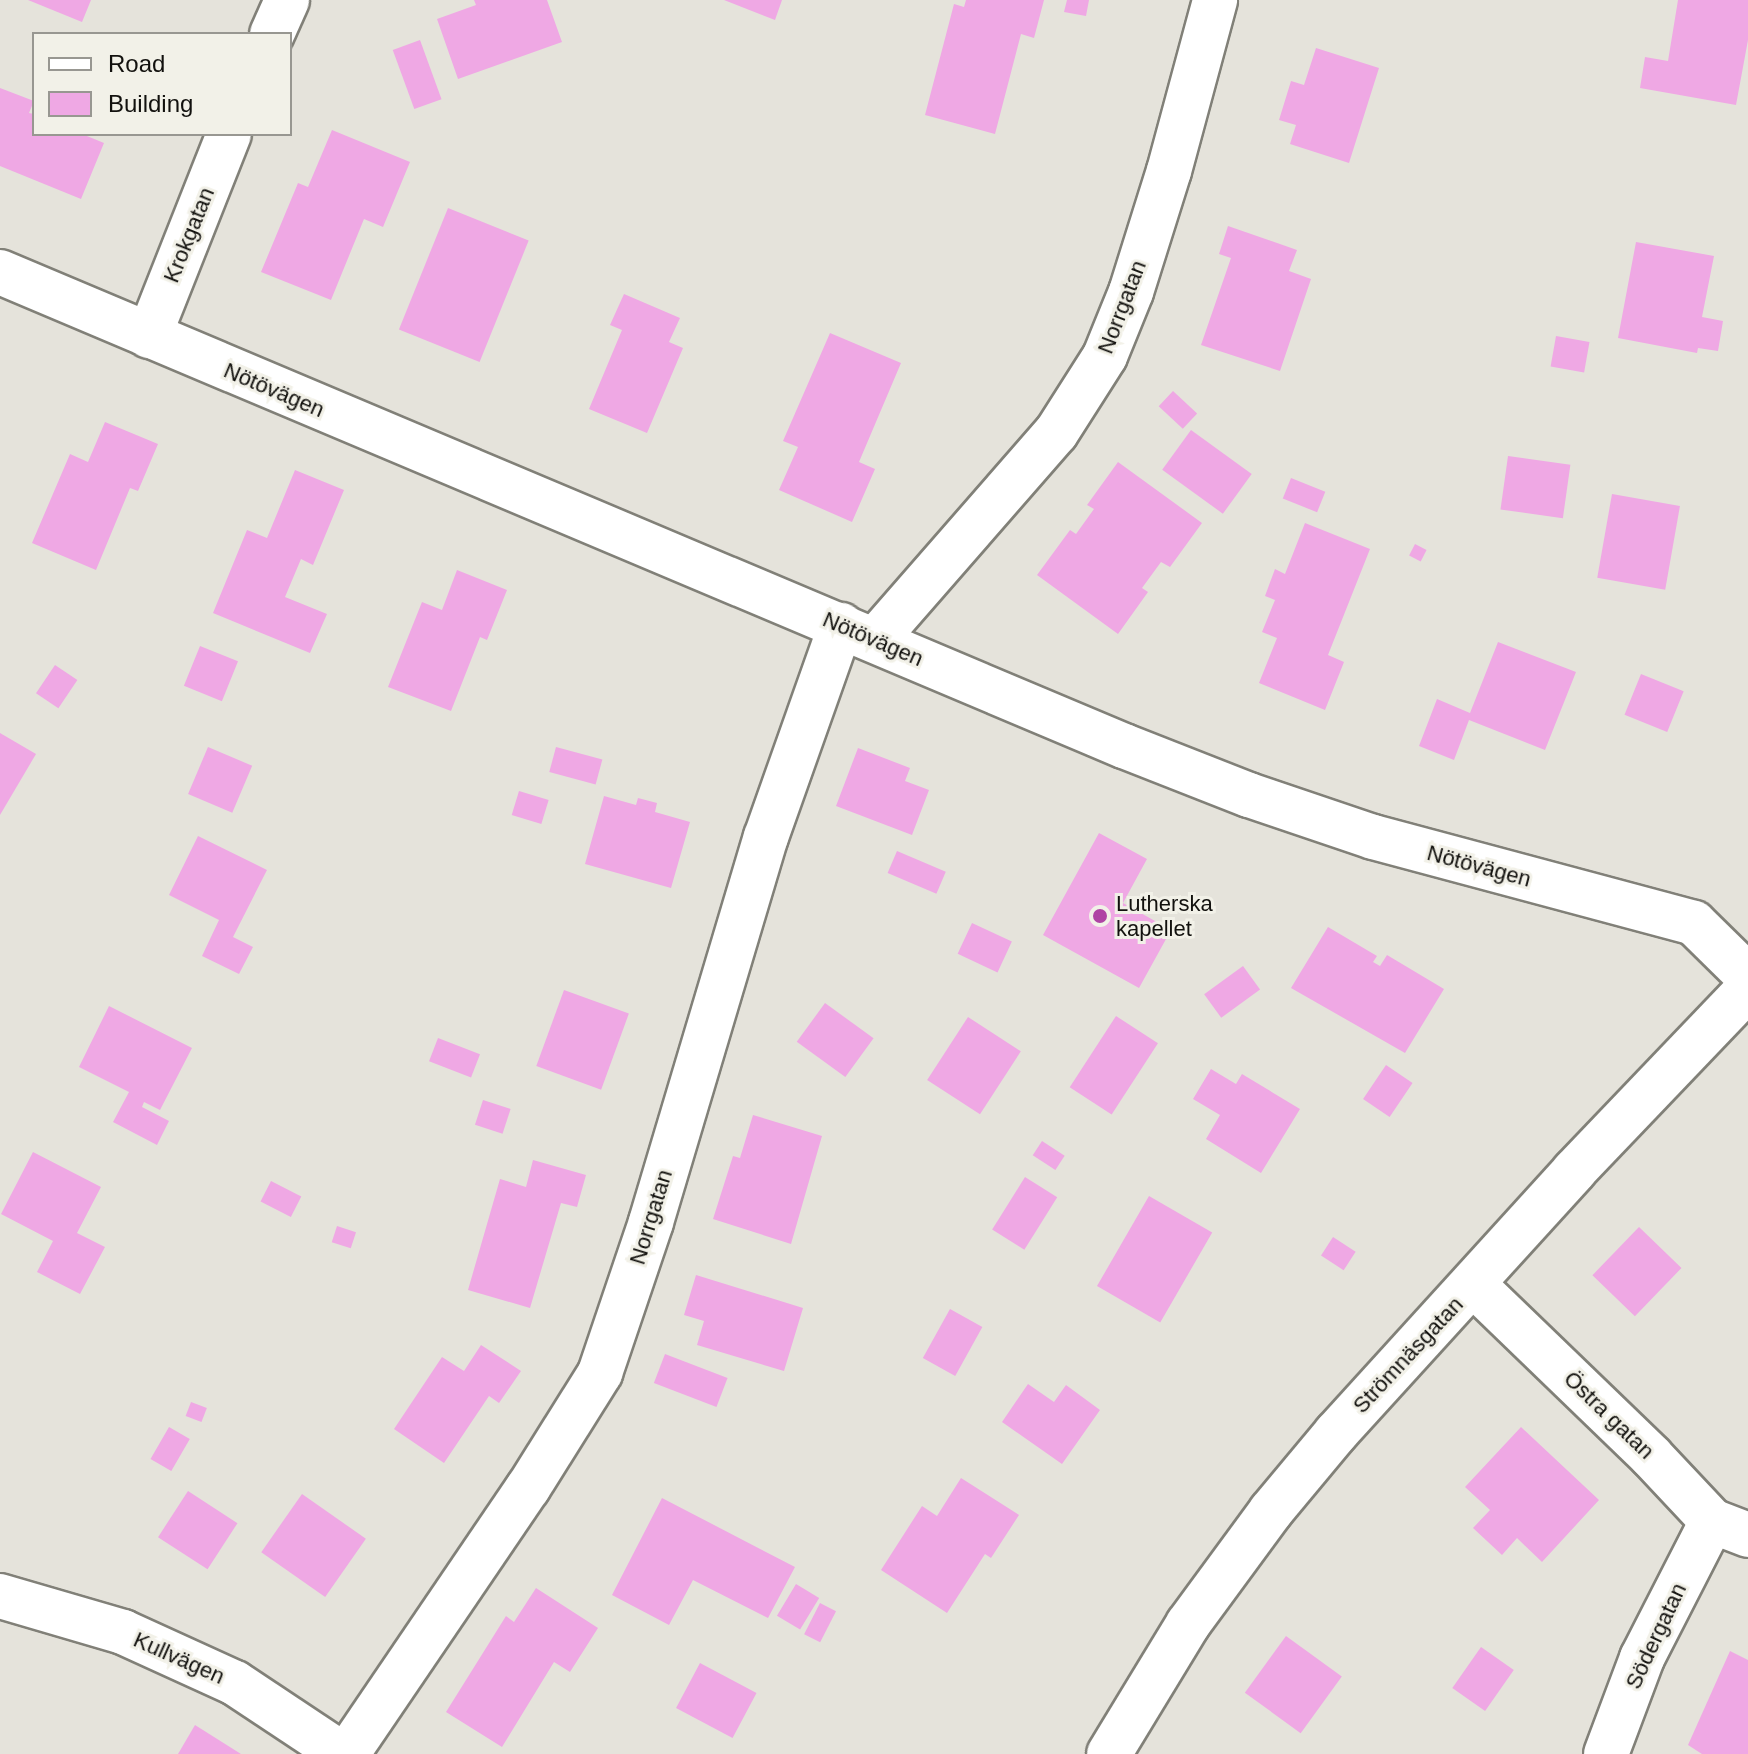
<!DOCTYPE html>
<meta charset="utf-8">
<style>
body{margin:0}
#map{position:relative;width:1748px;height:1754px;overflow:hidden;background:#e5e3db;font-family:Helvetica,sans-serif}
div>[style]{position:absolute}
.building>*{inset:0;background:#efa8e4;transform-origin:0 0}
.roads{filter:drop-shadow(2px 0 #818078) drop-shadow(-2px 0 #818078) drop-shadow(0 2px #818078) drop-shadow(0 -2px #818078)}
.street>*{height:44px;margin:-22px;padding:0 22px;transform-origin:22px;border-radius:22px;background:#fff}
.secondary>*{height:44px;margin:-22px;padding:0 22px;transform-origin:22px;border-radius:22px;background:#fff}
.dots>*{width:22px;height:22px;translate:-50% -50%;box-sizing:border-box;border:4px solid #f2f1e8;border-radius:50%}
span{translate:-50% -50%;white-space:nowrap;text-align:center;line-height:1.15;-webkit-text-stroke:6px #f2f1e8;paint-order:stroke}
.street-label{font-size:22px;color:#12110e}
.poi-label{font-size:22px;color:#12110e}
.left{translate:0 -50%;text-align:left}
.legend{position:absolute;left:32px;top:32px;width:260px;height:104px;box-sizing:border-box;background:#f2f1e8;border:2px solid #989791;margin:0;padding:10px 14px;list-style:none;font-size:24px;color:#12110e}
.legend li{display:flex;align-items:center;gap:16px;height:40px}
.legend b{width:40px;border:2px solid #989791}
</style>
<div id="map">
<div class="building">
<i style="clip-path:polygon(28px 0,91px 0,82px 22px)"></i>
<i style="clip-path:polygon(474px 0,547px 0,562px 42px,458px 79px,437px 19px,476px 5px)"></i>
<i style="clip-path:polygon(724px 0,782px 0,775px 20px)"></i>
<i style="clip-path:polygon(966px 0,1044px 0,1034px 38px,1021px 34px,995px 134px,925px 115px,954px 4px,964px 7px)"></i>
<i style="clip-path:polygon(1067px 0,1089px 0,1086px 16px,1064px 12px)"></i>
<i style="clip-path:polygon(1678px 0,1748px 0,1748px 40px,1736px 105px,1640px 88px,1645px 57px,1668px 61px)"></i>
<i style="left:420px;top:40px;width:63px;height:29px;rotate:70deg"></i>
<i style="clip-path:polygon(1316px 48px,1379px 68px,1349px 163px,1290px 144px,1296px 125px,1279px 120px,1291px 81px,1304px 85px)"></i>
<i style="clip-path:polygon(0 88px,34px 101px,29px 113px,34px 114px,34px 134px,82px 134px,104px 143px,81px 199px,0 166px)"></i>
<i style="clip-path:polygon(332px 130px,410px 162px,383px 227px,364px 219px,331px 300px,261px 272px,298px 183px,308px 187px)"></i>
<i style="left:448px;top:208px;width:87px;height:131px;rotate:22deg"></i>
<i style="clip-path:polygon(1228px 226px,1297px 250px,1289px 271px,1311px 279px,1280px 371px,1201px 345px,1231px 258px,1219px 254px)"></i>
<i style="clip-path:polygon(1636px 242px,1714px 256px,1702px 317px,1723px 321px,1718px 351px,1698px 348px,1697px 353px,1618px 338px)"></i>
<i style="clip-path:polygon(624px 294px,680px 318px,669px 342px,683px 348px,647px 433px,589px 409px,622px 330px,610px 325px)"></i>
<i style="clip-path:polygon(830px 333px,901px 363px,859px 462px,875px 469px,852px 522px,779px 490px,798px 447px,783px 441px)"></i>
<i style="left:1556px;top:336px;width:34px;height:31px;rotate:10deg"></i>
<i style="left:1173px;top:391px;width:33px;height:21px;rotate:43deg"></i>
<i style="clip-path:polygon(105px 422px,158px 444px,138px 491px,130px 488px,96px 570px,32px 543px,70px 454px,88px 462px)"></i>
<i style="left:1191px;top:430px;width:75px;height:49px;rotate:36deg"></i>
<i style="left:1508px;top:456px;width:63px;height:54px;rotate:8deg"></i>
<i style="clip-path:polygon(1118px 462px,1202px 523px,1170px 567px,1161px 562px,1142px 588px,1148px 592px,1118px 634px,1037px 575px,1070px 530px,1076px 534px,1094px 509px,1087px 505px)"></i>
<i style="clip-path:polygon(295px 470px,344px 490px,313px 565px,301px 559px,285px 597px,327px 614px,310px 653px,213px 613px,247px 530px,267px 538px)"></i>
<i style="left:1291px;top:478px;width:37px;height:22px;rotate:22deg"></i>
<i style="left:1612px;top:494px;width:69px;height:85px;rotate:10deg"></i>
<i style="clip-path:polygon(1305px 523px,1370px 549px,1328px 655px,1344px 662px,1325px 710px,1259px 683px,1277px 638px,1262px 632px,1275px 600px,1265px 596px,1275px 569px,1285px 574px)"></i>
<i style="left:1415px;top:544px;width:13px;height:13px;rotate:27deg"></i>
<i style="clip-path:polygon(457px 570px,507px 590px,487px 640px,480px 637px,451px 711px,388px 687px,422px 602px,442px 610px)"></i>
<i style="clip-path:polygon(1498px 642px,1576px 672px,1545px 750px,1469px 720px,1454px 760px,1419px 746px,1437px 699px,1470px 713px)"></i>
<i style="left:200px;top:646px;width:41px;height:43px;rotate:22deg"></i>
<i style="left:55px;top:665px;width:27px;height:34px;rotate:34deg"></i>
<i style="left:1641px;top:674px;width:46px;height:44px;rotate:22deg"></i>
<i style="clip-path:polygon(0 733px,36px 754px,0 815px)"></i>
<i style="left:208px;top:747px;width:48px;height:51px;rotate:23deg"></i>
<i style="left:556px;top:747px;width:48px;height:26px;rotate:15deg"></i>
<i style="clip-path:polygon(858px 748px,910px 768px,905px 781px,929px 790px,912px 835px,836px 806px)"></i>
<i style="left:519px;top:791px;width:31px;height:25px;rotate:17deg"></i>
<i style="clip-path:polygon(604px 796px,636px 805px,638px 798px,657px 803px,655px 812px,690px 822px,671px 888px,585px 864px)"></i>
<i style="clip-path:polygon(1099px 833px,1147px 859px,1123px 903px,1171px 930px,1139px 988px,1043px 935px)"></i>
<i style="clip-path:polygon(198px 836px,267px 870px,233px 937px,253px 947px,239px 974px,202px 956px,219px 920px,169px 895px)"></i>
<i style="left:897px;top:851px;width:53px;height:24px;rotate:23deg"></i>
<i style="left:972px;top:923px;width:44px;height:34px;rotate:25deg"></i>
<i style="clip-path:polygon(1328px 927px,1377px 956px,1373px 962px,1380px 966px,1387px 955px,1444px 989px,1405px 1053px,1291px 988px)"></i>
<i style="left:1243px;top:966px;width:29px;height:48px;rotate:54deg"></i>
<i style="left:564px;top:990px;width:69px;height:81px;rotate:20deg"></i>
<i style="left:825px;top:1003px;width:60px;height:48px;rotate:36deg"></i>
<i style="clip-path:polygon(109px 1006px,192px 1048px,160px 1110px,144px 1102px,142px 1107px,169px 1121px,157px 1145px,113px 1122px,129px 1092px,79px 1067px)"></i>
<i style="left:1116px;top:1016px;width:50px;height:85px;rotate:33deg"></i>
<i style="left:968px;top:1017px;width:63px;height:75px;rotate:33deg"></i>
<i style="left:438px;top:1038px;width:45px;height:25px;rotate:21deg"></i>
<i style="left:1386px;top:1065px;width:32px;height:41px;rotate:34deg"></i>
<i style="clip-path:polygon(1211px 1069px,1236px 1084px,1242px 1074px,1300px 1109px,1261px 1173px,1206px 1139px,1220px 1115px,1193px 1099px)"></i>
<i style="left:483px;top:1100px;width:29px;height:26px;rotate:18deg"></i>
<i style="clip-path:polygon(753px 1115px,822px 1136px,791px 1244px,713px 1219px,733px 1156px,740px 1158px)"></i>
<i style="left:1042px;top:1141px;width:27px;height:17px;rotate:33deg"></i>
<i style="clip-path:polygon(33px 1152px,101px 1187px,77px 1233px,105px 1247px,80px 1294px,37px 1272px,53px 1241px,1px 1214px)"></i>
<i style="clip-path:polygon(533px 1160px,586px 1175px,577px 1207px,561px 1203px,530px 1308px,468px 1290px,500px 1179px,526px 1187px)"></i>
<i style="left:1025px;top:1177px;width:38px;height:62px;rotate:32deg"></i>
<i style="left:271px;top:1181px;width:34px;height:23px;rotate:27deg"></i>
<i style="left:1149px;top:1196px;width:73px;height:104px;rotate:30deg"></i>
<i style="left:337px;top:1226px;width:20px;height:17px;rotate:18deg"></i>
<i style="left:1639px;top:1227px;width:59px;height:67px;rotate:44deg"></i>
<i style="left:1333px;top:1237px;width:27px;height:22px;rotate:33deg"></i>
<i style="clip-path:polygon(696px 1275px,803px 1308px,784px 1371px,697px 1345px,704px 1321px,684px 1315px)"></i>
<i style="left:950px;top:1309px;width:37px;height:56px;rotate:29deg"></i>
<i style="clip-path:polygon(481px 1345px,521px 1371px,499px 1403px,489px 1396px,444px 1463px,394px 1429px,442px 1357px,464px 1371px)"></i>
<i style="left:665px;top:1354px;width:67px;height:31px;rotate:21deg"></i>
<i style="clip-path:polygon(1028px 1384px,1054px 1402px,1066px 1385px,1100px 1410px,1062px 1464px,1002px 1422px)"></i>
<i style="left:191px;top:1402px;width:17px;height:15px;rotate:21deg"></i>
<i style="left:169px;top:1427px;width:24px;height:37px;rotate:30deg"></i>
<i style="clip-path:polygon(1521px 1427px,1599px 1500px,1542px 1562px,1517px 1538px,1502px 1555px,1473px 1528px,1490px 1510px,1465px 1487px)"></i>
<i style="clip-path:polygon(961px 1478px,1019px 1515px,991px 1558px,985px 1554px,947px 1613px,881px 1570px,922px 1506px,937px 1516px)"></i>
<i style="left:188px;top:1491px;width:59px;height:55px;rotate:33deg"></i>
<i style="left:302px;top:1494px;width:78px;height:71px;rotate:35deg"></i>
<i style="clip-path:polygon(662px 1498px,795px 1567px,768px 1618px,693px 1580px,669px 1625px,612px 1595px)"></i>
<i style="left:796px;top:1584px;width:27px;height:37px;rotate:31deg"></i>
<i style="clip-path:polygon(536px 1588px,598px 1628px,570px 1672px,554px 1662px,502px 1747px,446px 1712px,506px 1616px,514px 1622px)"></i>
<i style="left:820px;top:1603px;width:18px;height:35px;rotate:27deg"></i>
<i style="left:1286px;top:1636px;width:69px;height:70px;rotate:36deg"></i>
<i style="left:1481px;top:1647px;width:40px;height:50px;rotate:35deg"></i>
<i style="clip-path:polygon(1730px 1651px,1748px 1660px,1748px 1754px,1702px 1754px,1688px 1745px)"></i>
<i style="left:700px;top:1663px;width:64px;height:51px;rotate:28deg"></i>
<i style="clip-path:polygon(195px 1725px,241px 1754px,178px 1754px)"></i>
</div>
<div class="roads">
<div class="street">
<i style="left:272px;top:34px;width:37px;rotate:-66deg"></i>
<i style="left:0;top:272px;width:1220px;rotate:22.87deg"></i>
<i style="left:1124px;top:746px;width:134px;rotate:21.4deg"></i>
<i style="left:1249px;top:795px;width:131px;rotate:18.7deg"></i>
<i style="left:1373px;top:837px;width:332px;rotate:15deg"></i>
<i style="left:1694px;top:923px;width:76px;rotate:44.5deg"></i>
<i style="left:149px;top:336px;width:217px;rotate:-68.4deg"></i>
<i style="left:876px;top:639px;width:274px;rotate:-48.9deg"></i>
<i style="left:1056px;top:433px;width:91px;rotate:-57.5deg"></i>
<i style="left:1105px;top:356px;width:69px;rotate:-67.9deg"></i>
<i style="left:1131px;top:292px;width:127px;rotate:-72.6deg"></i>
<i style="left:1169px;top:171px;width:177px;rotate:-74.9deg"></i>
<i style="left:1474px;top:1285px;width:246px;rotate:44deg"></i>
<i style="left:1651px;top:1456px;width:89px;rotate:46.8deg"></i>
<i style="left:1712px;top:1521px;width:39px;rotate:21deg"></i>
<i style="left:0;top:1596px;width:128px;rotate:16.3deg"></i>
<i style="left:123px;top:1632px;width:123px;rotate:24.5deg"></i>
<i style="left:235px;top:1683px;width:128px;rotate:33.6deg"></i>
<i style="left:347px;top:1754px;width:322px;rotate:-55.8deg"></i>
<i style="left:528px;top:1488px;width:136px;rotate:-57.9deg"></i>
<i style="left:600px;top:1373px;width:159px;rotate:-71.3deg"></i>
<i style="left:651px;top:1222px;width:402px;rotate:-73.4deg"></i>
<i style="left:766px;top:837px;width:225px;rotate:-70.5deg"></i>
<i style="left:1606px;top:1754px;width:103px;rotate:-69.4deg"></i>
<i style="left:1642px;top:1658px;width:154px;rotate:-62.9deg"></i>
</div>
<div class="secondary">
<i style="left:1109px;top:1754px;width:152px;rotate:-58.7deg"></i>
<i style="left:1188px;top:1624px;width:140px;rotate:-53.7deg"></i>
<i style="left:1271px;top:1511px;width:102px;rotate:-50.2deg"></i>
<i style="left:1336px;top:1433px;width:354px;rotate:-47.7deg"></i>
<i style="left:1574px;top:1171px;width:252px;rotate:-46.3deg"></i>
</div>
</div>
<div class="dots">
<i style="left:1100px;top:916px;background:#af44a4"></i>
</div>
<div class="street-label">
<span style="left:189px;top:235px;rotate:-68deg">Krokgatan</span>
<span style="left:1122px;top:307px;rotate:-69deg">Norrgatan</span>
<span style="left:274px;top:390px;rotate:23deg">Nötövägen</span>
<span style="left:873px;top:639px;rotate:23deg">Nötövägen</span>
<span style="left:1479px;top:866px;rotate:15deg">Nötövägen</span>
<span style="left:651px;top:1217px;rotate:-73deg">Norrgatan</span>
<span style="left:1408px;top:1355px;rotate:-47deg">Strömnäsgatan</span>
<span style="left:1609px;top:1415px;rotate:44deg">Östra gatan</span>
<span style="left:1656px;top:1636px;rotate:-65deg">Södergatan</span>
<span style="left:179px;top:1658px;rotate:24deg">Kullvägen</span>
</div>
<div class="poi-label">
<span class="left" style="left:1116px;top:916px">Lutherska<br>kapellet</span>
</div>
<ul class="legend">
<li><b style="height:10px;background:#fff"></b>Road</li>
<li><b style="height:22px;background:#efa8e4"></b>Building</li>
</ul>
</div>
